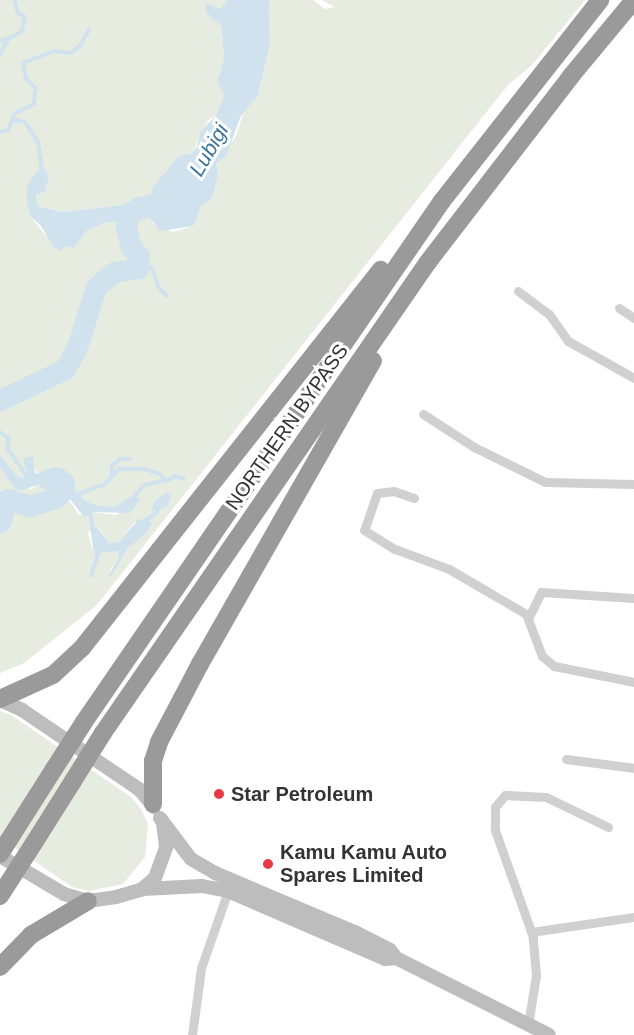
<!DOCTYPE html>
<style>
body{margin:0}
#map{position:relative;width:634px;height:1035px;overflow:hidden;background:#fff;font-family:Helvetica,sans-serif}
div>[style]{position:absolute}
.green>*{inset:0;background:#e6ecdf}
.water>*{inset:0;background:#cfe2ee}
.stream>*{height:4px;margin:-2px;padding:0 2px;transform-origin:2px;border-radius:2px;background:#cfe2ee}
.river>*{height:21px;margin:-10.5px;padding:0 10.5px;transform-origin:10.5px;border-radius:10.5px;background:#cfe2ee}
.street>*{height:9px;margin:-4.5px;padding:0 4.5px;transform-origin:4.5px;border-radius:4.5px;background:#d0d0d0}
.secondary>*{height:14px;margin:-7px;padding:0 7px;transform-origin:7px;border-radius:7px;background:#bdbdbd}
.highway>*{height:18px;margin:-9px;padding:0 9px;transform-origin:9px;border-radius:9px;background:#9a9a9a}
.highway-bridge>*{height:18px;margin:-9px;padding:0 9px;transform-origin:9px;border-radius:9px;background:#9a9a9a}
.dots>*{width:16px;height:16px;translate:-50% -50%;box-sizing:border-box;border:3px solid #fff;border-radius:50%}
span{translate:-50% -50%;white-space:nowrap;text-align:center;line-height:1.15;-webkit-text-stroke:6px #fff;paint-order:stroke}
.street-label{font-size:20px;color:#333}
.poi-label{font-size:20px;color:#333;font-weight:700}
.left{translate:0 -50%;text-align:left}
.water-label{font-size:21px;color:#3f7597;font-style:italic}
</style>
<div id="map">
<div class="green">
<i style="clip-path:polygon(evenodd,0 0,228px 0,220px 9px,205px 4px,211px 16px,221px 25px,224px 58px,217px 82px,224px 95px,216px 115px,208px 120px,192px 153px,179px 156px,151px 195px,130px 204px,62px 212px,37px 206px,36px 195px,45px 192px,49px 176px,42px 167px,27px 185px,31px 217px,47px 237px,65px 246px,86px 231px,105px 223px,131px 219px,143px 209px,150px 214px,153px 224px,173px 232px,194px 226px,201px 206px,211px 200px,216px 163px,236px 136px,245px 108px,258px 95px,270px 44px,269px 0,313px 0,325px 9px,334px 7px,322px 0,585px 0,533px 64px,508px 85px,488px 110px,97px 605px,24px 663px,0 673px,0 466px,13px 487px,31px 489px,37px 485px,59px 485px,79px 515px,93px 512px,117px 515px,130px 497px,114px 507px,96px 505px,86px 501px,61px 478px,39px 476px,32px 463px,26px 471px,30px 479px,17px 476px,0 455px,0 0,135px 522px,152px 523px,127px 549px,113px 574px,110px 571px,119px 557px,116px 551px,94px 554px,88px 533px,95px 524px,109px 543px,119px 542px,135px 522px)"></i>
<i style="clip-path:polygon(0 711px,11px 715px,131px 797px,141px 809px,148px 824px,145px 857px,123px 884px,89px 891px,72px 887px,0 837px)"></i>
</div>
<div class="water">
<i style="clip-path:polygon(228px 0,269px 0,270px 44px,258px 95px,241px 116px,226px 156px,216px 163px,218px 176px,211px 200px,201px 206px,194px 226px,160px 231px,143px 209px,131px 219px,105px 223px,86px 231px,74px 248px,65px 246px,60px 251px,54px 248px,41px 226px,31px 217px,27px 203px,27px 185px,42px 166px,49px 176px,45px 192px,36px 195px,37px 206px,62px 212px,130px 204px,132px 198px,151px 195px,152px 188px,179px 156px,192px 153px,197px 146px,201px 131px,216px 115px,224px 95px,217px 82px,224px 58px,221px 25px,206px 13px,205px 3px,220px 9px)"></i>
<i style="clip-path:polygon(133px 249px,145px 250px,149px 260px,143px 266px,109px 276px,110px 267px,135px 261px)"></i>
<i style="clip-path:polygon(0 455px,17px 476px,29px 479px,24px 463px,25px 457px,33px 457px,35px 473px,61px 478px,86px 501px,96px 505px,114px 507px,130px 497px,141px 499px,130px 513px,93px 512px,84px 517px,59px 485px,37px 485px,20px 491px,13px 487px,0 467px)"></i>
<i style="clip-path:polygon(167px 492px,171px 496px,168px 506px,151px 512px,154px 502px)"></i>
<i style="clip-path:polygon(147px 519px,152px 523px,147px 532px,127px 549px,113px 574px,107px 578px,119px 557px,116px 551px,94px 554px,90px 527px,94px 524px,109px 543px,119px 542px,138px 520px)"></i>
</div>
<div class="stream">
<i style="left:0;top:41px;width:8px;rotate:-14deg"></i>
<i style="left:0;top:54px;width:17px;rotate:-62deg"></i>
<i style="left:8px;top:39px;width:16px;rotate:-30deg"></i>
<i style="left:22px;top:31px;width:14px;rotate:-78deg"></i>
<i style="left:25px;top:17px;width:9px;rotate:-148deg"></i>
<i style="left:17px;top:12px;width:12px;rotate:-99deg"></i>
<i style="left:13px;top:120px;width:12px;rotate:9deg"></i>
<i style="left:25px;top:122px;width:24px;rotate:57deg"></i>
<i style="left:38px;top:142px;width:28px;rotate:82deg"></i>
<i style="left:0;top:132px;width:8px;rotate:-14deg"></i>
<i style="left:8px;top:130px;width:18px;rotate:-68deg"></i>
<i style="left:15px;top:113px;width:21px;rotate:-25deg"></i>
<i style="left:34px;top:104px;width:16px;rotate:-86deg"></i>
<i style="left:35px;top:88px;width:13px;rotate:-132deg"></i>
<i style="left:26px;top:78px;width:15px;rotate:-101deg"></i>
<i style="left:23px;top:63px;width:33px;rotate:-21deg"></i>
<i style="left:54px;top:51px;width:16px;rotate:7deg"></i>
<i style="left:70px;top:53px;width:11px;rotate:-34deg"></i>
<i style="left:79px;top:47px;width:20px;rotate:-60deg"></i>
<i style="left:139px;top:265px;width:13px;rotate:13deg"></i>
<i style="left:152px;top:268px;width:21px;rotate:71deg"></i>
<i style="left:159px;top:288px;width:11px;rotate:45deg"></i>
<i style="left:0;top:432px;width:11px;rotate:38deg"></i>
<i style="left:9px;top:439px;width:9px;rotate:103deg"></i>
<i style="left:7px;top:448px;width:42px;rotate:54.8deg"></i>
<i style="left:112px;top:475px;width:9px;rotate:-90deg"></i>
<i style="left:112px;top:466px;width:11px;rotate:-41deg"></i>
<i style="left:120px;top:459px;width:10px"></i>
<i style="left:75px;top:495px;width:32px;rotate:-20deg"></i>
<i style="left:105px;top:484px;width:21px;rotate:-47deg"></i>
<i style="left:119px;top:469px;width:25px"></i>
<i style="left:144px;top:469px;width:17px;rotate:17deg"></i>
<i style="left:160px;top:474px;width:10px;rotate:45deg"></i>
<i style="left:167px;top:481px;width:9px;rotate:-32deg"></i>
<i style="left:175px;top:476px;width:9px;rotate:18deg"></i>
<i style="left:132px;top:499px;width:18px;rotate:-49deg"></i>
<i style="left:144px;top:485px;width:24px;rotate:-12deg"></i>
<i style="left:90px;top:513px;width:16px;rotate:79deg"></i>
<i style="left:144px;top:521px;width:15px;rotate:-32deg"></i>
<i style="left:157px;top:513px;width:7px;rotate:-82deg"></i>
<i style="left:91px;top:576px;width:25px;rotate:-72deg"></i>
</div>
<div class="river">
<i style="left:0;top:400px;width:72px;rotate:-25.5deg"></i>
<i style="left:65px;top:369px;width:25px;rotate:-61deg"></i>
<i style="left:77px;top:347px;width:63px;rotate:-72.4deg"></i>
<i style="left:96px;top:287px;width:23px;rotate:-40deg"></i>
<i style="left:114px;top:272px;width:24px;rotate:-9deg"></i>
<i style="left:138px;top:268px;width:12px;rotate:-85deg"></i>
<i style="left:139px;top:256px;width:13px;rotate:-132deg"></i>
<i style="left:130px;top:246px;width:20px;rotate:-101deg"></i>
<i style="left:126px;top:226px;width:13px;rotate:-77deg"></i>
<i style="left:129px;top:213px;width:22px;rotate:-21deg"></i>
<i style="left:0;top:522px;width:24px;rotate:-71deg"></i>
<i style="left:8px;top:499px;width:23px;rotate:18deg"></i>
<i style="left:30px;top:506px;width:28px;rotate:-18deg"></i>
<i style="left:57px;top:497px;width:11px;rotate:-49deg"></i>
<i style="left:64px;top:489px;width:6px;rotate:-90deg"></i>
<i style="left:64px;top:483px;width:9px;rotate:-139deg"></i>
<i style="left:57px;top:477px;width:9px;rotate:167deg"></i>
</div>
<div class="street">
<i style="left:518px;top:291px;width:39px;rotate:37deg"></i>
<i style="left:549px;top:314px;width:33px;rotate:55deg"></i>
<i style="left:568px;top:341px;width:76px;rotate:29.3deg"></i>
<i style="left:619px;top:308px;width:18px;rotate:34deg"></i>
<i style="left:423px;top:414px;width:61px;rotate:32.9deg"></i>
<i style="left:474px;top:447px;width:79px;rotate:26.2deg"></i>
<i style="left:545px;top:482px;width:89px;rotate:1.3deg"></i>
<i style="left:414px;top:498px;width:21px;rotate:-161deg"></i>
<i style="left:394px;top:491px;width:17px;rotate:173deg"></i>
<i style="left:377px;top:493px;width:39px;rotate:109deg"></i>
<i style="left:364px;top:530px;width:36px;rotate:32deg"></i>
<i style="left:395px;top:549px;width:58px;rotate:20.3deg"></i>
<i style="left:449px;top:569px;width:89px;rotate:30.3deg"></i>
<i style="left:526px;top:614px;width:45px;rotate:69.1deg"></i>
<i style="left:542px;top:656px;width:16px;rotate:40deg"></i>
<i style="left:554px;top:666px;width:82px;rotate:11.3deg"></i>
<i style="left:529px;top:617px;width:28px;rotate:-64deg"></i>
<i style="left:541px;top:592px;width:93px;rotate:3.7deg"></i>
<i style="left:566px;top:759px;width:69px;rotate:7.5deg"></i>
<i style="left:531px;top:932px;width:104px;rotate:-8.3deg"></i>
<i style="left:528px;top:1025px;width:51px;rotate:-80.9deg"></i>
<i style="left:536px;top:975px;width:38px;rotate:-95deg"></i>
<i style="left:533px;top:937px;width:114px;rotate:-109.6deg"></i>
<i style="left:495px;top:830px;width:23px;rotate:-90deg"></i>
<i style="left:495px;top:807px;width:16px;rotate:-50deg"></i>
<i style="left:505px;top:795px;width:41px;rotate:2.8deg"></i>
<i style="left:546px;top:797px;width:69px;rotate:25.8deg"></i>
<i style="left:192px;top:1035px;width:68px;rotate:-82.3deg"></i>
<i style="left:201px;top:968px;width:82px;rotate:-70.7deg"></i>
</div>
<div class="secondary">
<i style="left:0;top:700px;width:24px;rotate:24deg"></i>
<i style="left:22px;top:710px;width:143px;rotate:34.1deg"></i>
<i style="left:140px;top:790px;width:22px;rotate:51deg"></i>
<i style="left:160px;top:818px;width:51px;rotate:52.9deg"></i>
<i style="left:191px;top:859px;width:28px;rotate:30deg"></i>
<i style="left:215px;top:873px;width:152px;rotate:22.9deg"></i>
<i style="left:355px;top:932px;width:39px;rotate:27deg"></i>
<i style="left:390px;top:950px;width:10px;rotate:53deg"></i>
<i style="left:396px;top:958px;width:171px;rotate:26.7deg"></i>
<i style="left:0;top:856px;width:74px;rotate:30.7deg"></i>
<i style="left:64px;top:894px;width:25px;rotate:16deg"></i>
<i style="left:88px;top:901px;width:28px;rotate:-8deg"></i>
<i style="left:116px;top:897px;width:26px;rotate:-16deg"></i>
<i style="left:141px;top:890px;width:18px;rotate:-41deg"></i>
<i style="left:155px;top:878px;width:33px;rotate:-70deg"></i>
<i style="left:166px;top:847px;width:23px;rotate:-97deg"></i>
<i style="left:143px;top:889px;width:59px;rotate:-2.9deg"></i>
<i style="left:202px;top:886px;width:26px;rotate:11deg"></i>
<i style="left:228px;top:891px;width:171px;rotate:23.4deg"></i>
<i style="left:385px;top:959px;width:11px;rotate:-5deg"></i>
</div>
<div class="highway">
<i style="left:0;top:699px;width:58px;rotate:-24.4deg"></i>
<i style="left:53px;top:675px;width:40px;rotate:-43deg"></i>
<i style="left:82px;top:648px;width:482px;rotate:-51.7deg"></i>
<i style="left:84px;top:722px;width:632px;rotate:-55.51deg"></i>
<i style="left:442px;top:201px;width:256px;rotate:-51.8deg"></i>
<i style="left:103px;top:733px;width:572px;rotate:-55.39deg"></i>
<i style="left:428px;top:262px;width:235px;rotate:-52.4deg"></i>
<i style="left:571px;top:76px;width:99px;rotate:-50.3deg"></i>
<i style="left:153px;top:804px;width:43px;rotate:-90deg"></i>
<i style="left:153px;top:761px;width:20px;rotate:-72deg"></i>
<i style="left:159px;top:742px;width:88px;rotate:-62.3deg"></i>
<i style="left:200px;top:664px;width:349px;rotate:-60.3deg"></i>
<i style="left:34px;top:843px;width:73px;rotate:-57.8deg"></i>
<i style="left:0;top:854px;width:101px;rotate:-57.6deg"></i>
<i style="left:0;top:967px;width:45px;rotate:-45.9deg"></i>
<i style="left:31px;top:935px;width:66px;rotate:-30.8deg"></i>
</div>
<div class="highway-bridge">
<i style="left:54px;top:769px;width:56px;rotate:-57.4deg"></i>
<i style="left:73px;top:781px;width:57px;rotate:-58deg"></i>
<i style="left:0;top:896px;width:63px;rotate:-57.3deg"></i>
</div>
<div class="dots">
<i style="left:219px;top:794px;background:#e63946"></i>
<i style="left:268px;top:864px;background:#e63946"></i>
</div>
<div class="street-label">
<span style="left:287px;top:427px;rotate:-55deg">NORTHERN BYPASS</span>
</div>
<div class="poi-label">
<span class="left" style="left:231px;top:794px">Star Petroleum</span>
<span class="left" style="left:280px;top:864px">Kamu Kamu Auto<br>Spares Limited</span>
</div>
<div class="water-label">
<span style="left:209px;top:150px;rotate:-60deg">Lubigi</span>
</div>
</div>
